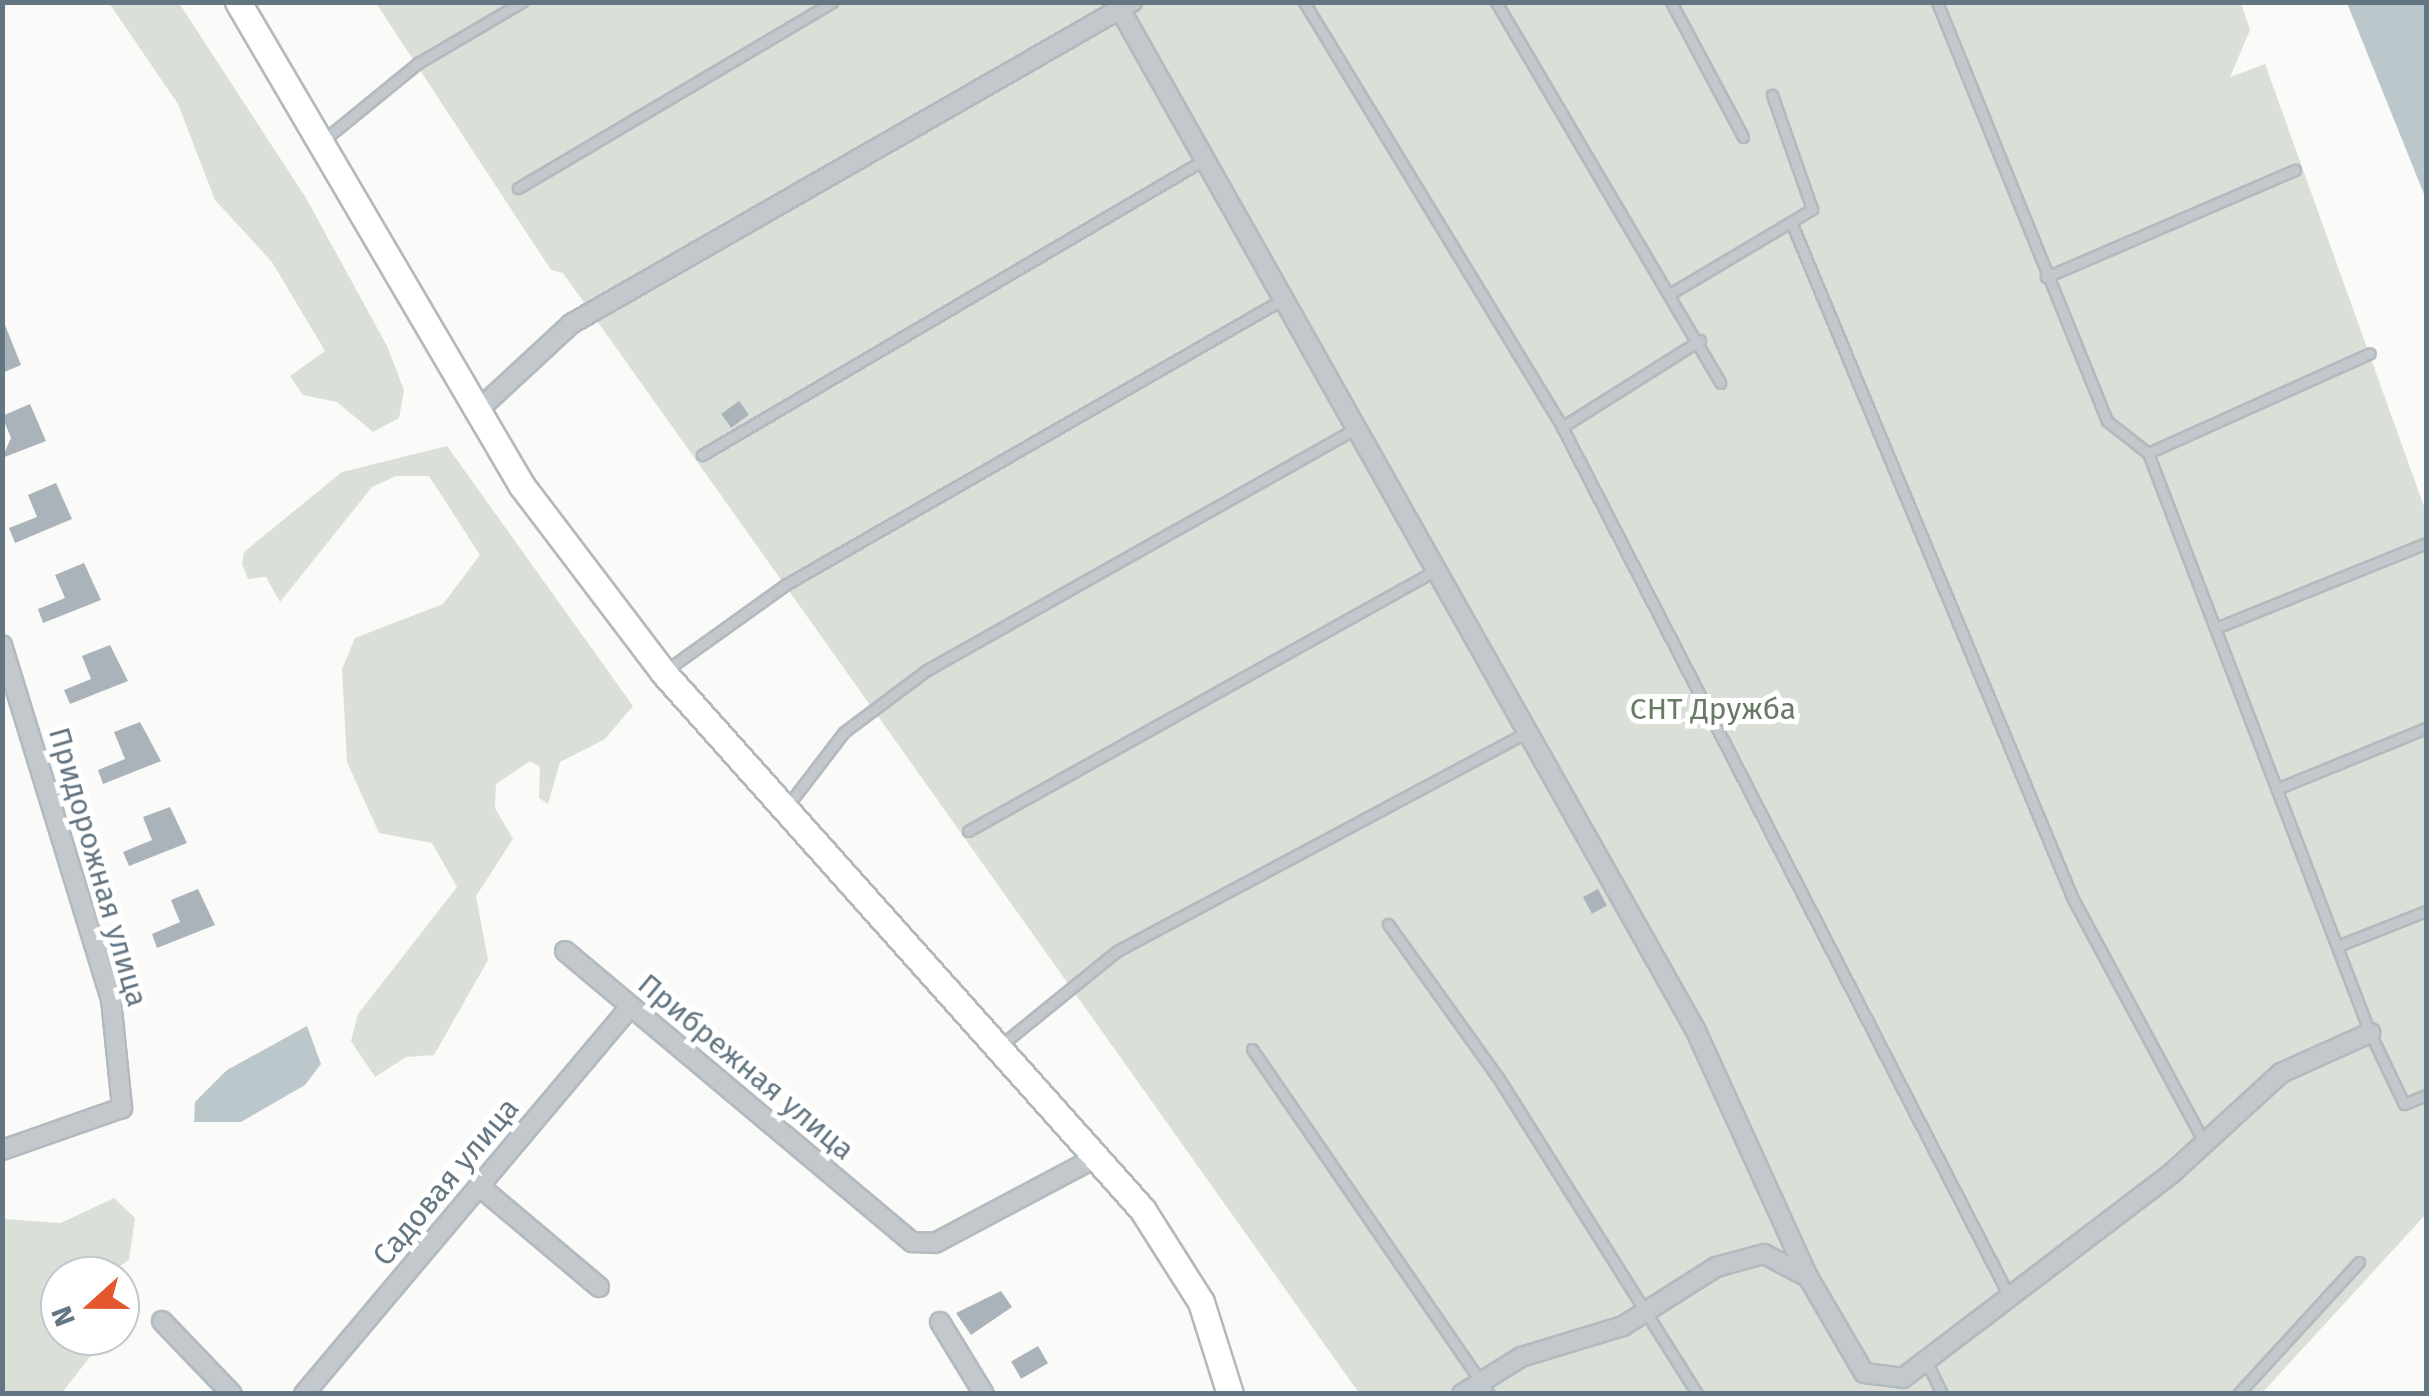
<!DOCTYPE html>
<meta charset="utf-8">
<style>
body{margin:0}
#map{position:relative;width:2429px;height:1396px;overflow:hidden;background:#fafaf8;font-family:"Fira Sans",sans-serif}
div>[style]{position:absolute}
.green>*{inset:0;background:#dadfd7}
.water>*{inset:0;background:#bbc7cb}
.building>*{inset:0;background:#aab3b9;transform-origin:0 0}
.roads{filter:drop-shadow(2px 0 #b3babf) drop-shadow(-2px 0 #b3babf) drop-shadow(0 2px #b3babf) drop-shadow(0 -2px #b3babf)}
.lane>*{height:9px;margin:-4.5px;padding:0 4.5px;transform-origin:4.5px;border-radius:4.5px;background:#c3c8cc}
.street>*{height:18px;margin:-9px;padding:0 9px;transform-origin:9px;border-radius:9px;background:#c3c8cc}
.secondary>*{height:25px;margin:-12.5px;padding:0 12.5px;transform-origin:12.5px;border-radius:12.5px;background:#fff}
span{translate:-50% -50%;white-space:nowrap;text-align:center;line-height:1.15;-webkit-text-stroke:10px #fff;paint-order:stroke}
.park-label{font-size:30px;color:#687a64}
.street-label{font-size:30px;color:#657683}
.frame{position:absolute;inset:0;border:5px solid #657683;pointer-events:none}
.north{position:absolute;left:40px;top:1256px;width:100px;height:100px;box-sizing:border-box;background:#fff;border:2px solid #c1c8cd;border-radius:50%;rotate:249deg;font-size:28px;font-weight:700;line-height:40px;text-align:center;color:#657683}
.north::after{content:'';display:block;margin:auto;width:35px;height:45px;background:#e4572e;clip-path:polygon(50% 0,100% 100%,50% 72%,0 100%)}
</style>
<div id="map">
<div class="green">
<i style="clip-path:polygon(109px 3px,179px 3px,306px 198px,387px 346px,404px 390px,399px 418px,373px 432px,337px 402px,303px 395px,290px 376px,325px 351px,272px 262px,215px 200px,178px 104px)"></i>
<i style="clip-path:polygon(376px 3px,2241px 3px,2250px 30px,2230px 77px,2265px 64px,2426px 512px,2426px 1214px,2262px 1393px,1359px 1393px,563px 273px,551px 270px)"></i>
<i style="clip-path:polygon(447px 446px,633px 706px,605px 739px,560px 762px,548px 804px,539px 798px,540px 767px,530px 761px,496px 784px,495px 808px,513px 839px,476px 896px,488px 960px,434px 1055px,406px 1057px,375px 1077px,351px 1041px,358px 1014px,457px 887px,432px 843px,379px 833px,347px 762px,342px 669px,355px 638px,443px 604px,480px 555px,429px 476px,396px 476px,372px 487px,280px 602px,266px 577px,248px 579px,242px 564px,244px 552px,342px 472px)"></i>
<i style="clip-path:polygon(114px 1198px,135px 1218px,129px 1260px,105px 1276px,60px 1276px,60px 1336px,106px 1336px,62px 1393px,3px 1393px,3px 1219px,61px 1223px)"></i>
</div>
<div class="water">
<i style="clip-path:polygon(2347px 3px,2426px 3px,2426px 199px)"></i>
<i style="clip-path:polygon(307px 1026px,321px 1064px,305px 1085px,241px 1122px,194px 1122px,195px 1102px,227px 1070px)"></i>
</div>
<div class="building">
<i style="clip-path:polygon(3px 320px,21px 365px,2px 373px,2px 321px)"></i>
<i style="left:739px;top:401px;width:17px;height:22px;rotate:54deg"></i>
<i style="clip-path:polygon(30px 404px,46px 441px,2px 458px,11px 438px,2px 416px)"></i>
<i style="clip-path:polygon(56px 483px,72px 519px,15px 543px,9px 528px,37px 517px,28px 495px)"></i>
<i style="clip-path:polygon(84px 563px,101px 600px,43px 623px,38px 609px,65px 598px,55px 575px)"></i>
<i style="clip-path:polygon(110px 645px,128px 681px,70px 704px,64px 690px,91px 679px,82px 656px)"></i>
<i style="clip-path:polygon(140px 722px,161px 761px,103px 784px,98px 770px,125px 759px,114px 732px)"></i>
<i style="clip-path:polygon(170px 807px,187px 843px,129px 866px,123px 852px,152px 840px,143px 817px)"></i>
<i style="clip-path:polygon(198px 889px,215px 925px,157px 948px,152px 934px,180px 922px,171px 900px)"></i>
<i style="left:1598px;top:889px;width:19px;height:17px;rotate:62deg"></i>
<i style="clip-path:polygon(1001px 1291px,1012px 1307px,971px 1335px,956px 1313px)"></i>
<i style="left:1038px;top:1346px;width:20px;height:31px;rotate:60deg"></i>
</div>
<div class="roads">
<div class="lane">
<i style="left:1304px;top:2px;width:497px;rotate:58.7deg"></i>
<i style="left:1562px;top:427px;width:979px;rotate:62.78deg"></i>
<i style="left:1496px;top:2px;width:442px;rotate:59.5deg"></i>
<i style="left:1671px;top:2px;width:153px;rotate:61.9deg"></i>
<i style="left:1937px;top:2px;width:452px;rotate:67.9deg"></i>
<i style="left:2107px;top:421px;width:52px;rotate:38deg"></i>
<i style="left:2148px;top:453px;width:621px;rotate:69.06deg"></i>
<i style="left:2370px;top:1033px;width:79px;rotate:64.4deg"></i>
<i style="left:2404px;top:1104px;width:24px;rotate:-22deg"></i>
<i style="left:325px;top:139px;width:120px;rotate:-39.3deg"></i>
<i style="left:418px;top:63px;width:121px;rotate:-30.4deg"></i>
<i style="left:518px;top:188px;width:365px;rotate:-30.6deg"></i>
<i style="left:1791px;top:222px;width:733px;rotate:67.39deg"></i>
<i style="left:2073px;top:899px;width:274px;rotate:61.7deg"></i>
<i style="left:2046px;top:277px;width:271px;rotate:-23.3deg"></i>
<i style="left:1673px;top:292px;width:162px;rotate:-30.8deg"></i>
<i style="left:1812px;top:209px;width:121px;rotate:-109.3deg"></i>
<i style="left:1562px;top:427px;width:163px;rotate:-32.2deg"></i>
<i style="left:2148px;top:453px;width:243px;rotate:-24.2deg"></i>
<i style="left:702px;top:455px;width:580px;rotate:-30.46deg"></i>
<i style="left:2216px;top:628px;width:227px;rotate:-22deg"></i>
<i style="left:665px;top:671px;width:148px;rotate:-35.6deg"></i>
<i style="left:785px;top:585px;width:577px;rotate:-29.86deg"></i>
<i style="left:2279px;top:788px;width:159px;rotate:-22.2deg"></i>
<i style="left:788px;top:805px;width:92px;rotate:-52.5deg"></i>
<i style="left:844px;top:732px;width:104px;rotate:-36.8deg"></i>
<i style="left:927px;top:670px;width:493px;rotate:-29.4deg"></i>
<i style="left:968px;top:831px;width:538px;rotate:-29.14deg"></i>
<i style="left:1388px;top:924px;width:191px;rotate:54.4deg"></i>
<i style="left:1499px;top:1079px;width:372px;rotate:57.8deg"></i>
<i style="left:2340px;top:945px;width:92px;rotate:-21.6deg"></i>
<i style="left:1000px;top:1046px;width:151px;rotate:-39.1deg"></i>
<i style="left:1117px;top:951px;width:467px;rotate:-28.1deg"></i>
<i style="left:1252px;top:1049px;width:419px;rotate:55.5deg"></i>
<i style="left:1929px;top:1367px;width:30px;rotate:64deg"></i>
<i style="left:2238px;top:1394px;width:179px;rotate:-47.5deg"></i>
</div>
<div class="street">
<i style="left:1116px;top:2px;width:1179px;rotate:60.59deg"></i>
<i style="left:1695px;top:1029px;width:273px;rotate:65.5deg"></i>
<i style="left:475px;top:413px;width:131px;rotate:-42.8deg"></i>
<i style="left:571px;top:324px;width:647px;rotate:-29.85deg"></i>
<i style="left:2px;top:645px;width:370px;rotate:72.9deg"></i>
<i style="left:111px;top:999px;width:110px;rotate:84.2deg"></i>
<i style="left:122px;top:1108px;width:127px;rotate:160.7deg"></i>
<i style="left:565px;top:951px;width:453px;rotate:40deg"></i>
<i style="left:912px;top:1242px;width:23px;rotate:2deg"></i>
<i style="left:935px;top:1243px;width:183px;rotate:-28deg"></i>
<i style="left:479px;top:1186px;width:157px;rotate:40.1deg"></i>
<i style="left:162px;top:1321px;width:101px;rotate:46.2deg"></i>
<i style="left:940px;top:1322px;width:84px;rotate:58.6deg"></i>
<i style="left:304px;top:1394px;width:507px;rotate:-49.88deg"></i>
<i style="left:1462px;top:1394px;width:70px;rotate:-32.1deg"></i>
<i style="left:1521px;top:1357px;width:107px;rotate:-16.9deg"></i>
<i style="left:1623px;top:1326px;width:110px;rotate:-32.4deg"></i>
<i style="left:1716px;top:1267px;width:50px;rotate:-15.2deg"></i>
<i style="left:1764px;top:1254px;width:50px;rotate:27.6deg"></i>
<i style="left:1808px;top:1277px;width:111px;rotate:59.7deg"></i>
<i style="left:1864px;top:1373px;width:39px;rotate:7deg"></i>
<i style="left:1903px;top:1378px;width:340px;rotate:-37.3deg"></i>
<i style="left:2173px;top:1172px;width:147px;rotate:-42.5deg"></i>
<i style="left:2281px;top:1073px;width:98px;rotate:-24.2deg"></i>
</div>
<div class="secondary">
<i style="left:238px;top:2px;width:561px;rotate:59.6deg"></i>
<i style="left:522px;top:486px;width:233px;rotate:52.8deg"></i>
<i style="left:663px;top:672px;width:720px;rotate:48.27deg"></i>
<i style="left:1142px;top:1209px;width:110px;rotate:57.6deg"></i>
<i style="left:1201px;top:1302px;width:96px;rotate:72.5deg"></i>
</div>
</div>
<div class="park-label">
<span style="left:1713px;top:709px">СНТ Дружба</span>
</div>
<div class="street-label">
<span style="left:98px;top:867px;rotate:74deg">Придорожная улица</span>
<span style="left:746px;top:1067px;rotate:40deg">Прибрежная улица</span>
<span style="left:446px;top:1182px;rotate:-50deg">Садовая улица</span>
</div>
<div class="frame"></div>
<div class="north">N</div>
</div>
